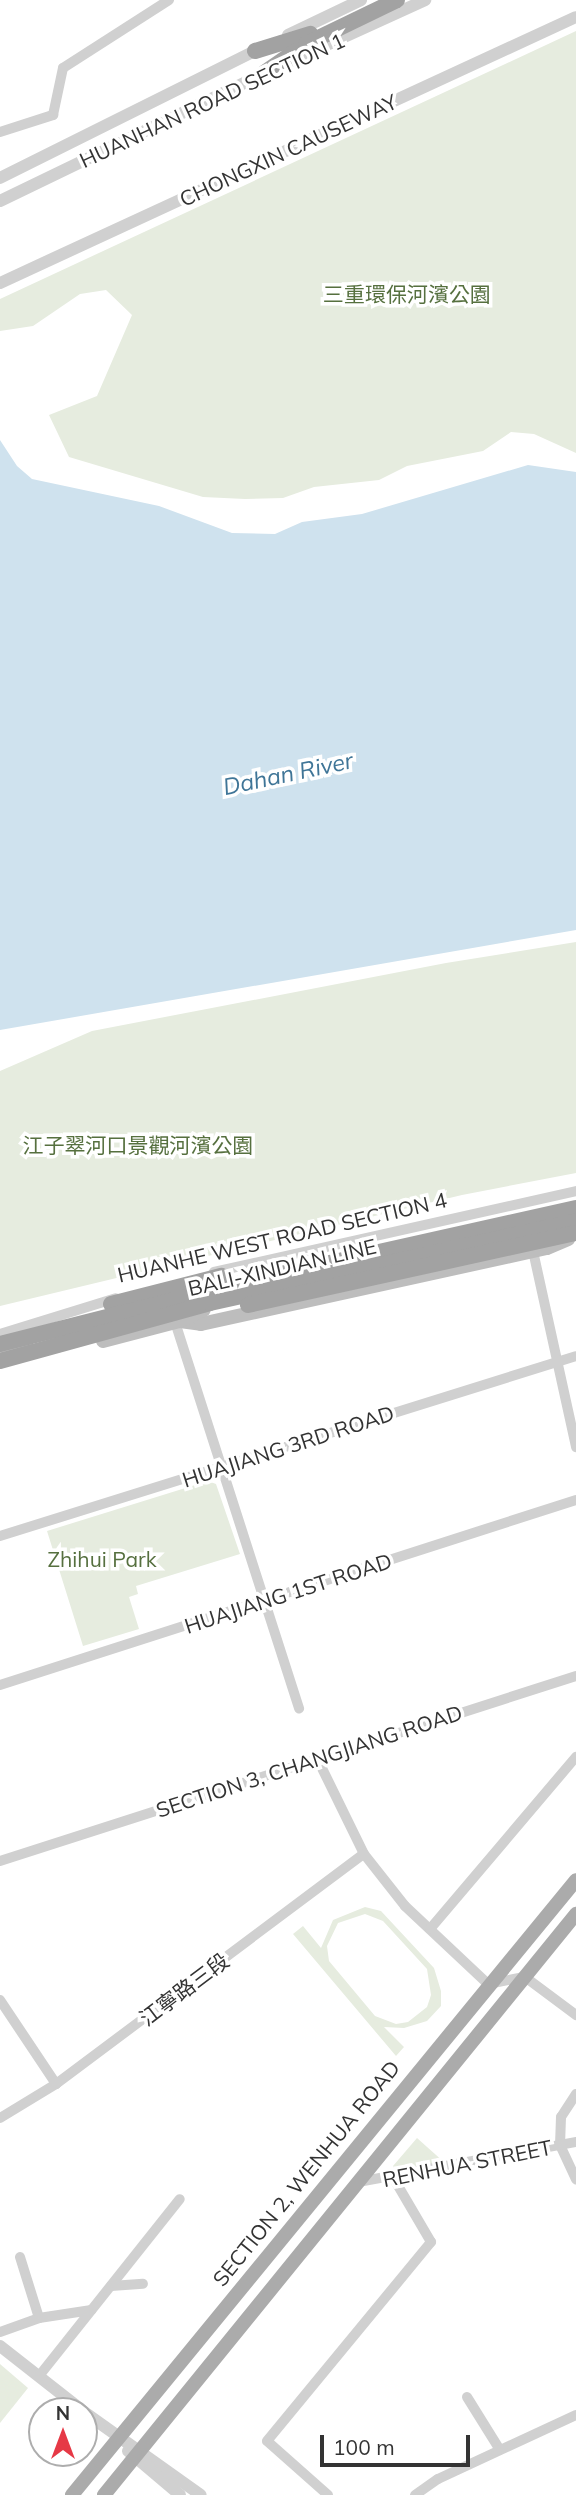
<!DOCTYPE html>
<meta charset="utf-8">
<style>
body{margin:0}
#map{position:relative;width:576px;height:2495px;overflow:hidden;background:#fff;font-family:Mulish,"Noto Sans TC",sans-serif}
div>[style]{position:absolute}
.green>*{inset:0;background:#e6ecdf}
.water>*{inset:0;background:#cfe2ee}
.minor>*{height:10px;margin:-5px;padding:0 5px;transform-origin:5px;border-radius:5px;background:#d0d0d0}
.tertiary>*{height:12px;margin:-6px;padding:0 6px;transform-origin:6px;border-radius:6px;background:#d0d0d0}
.secondary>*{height:14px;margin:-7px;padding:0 7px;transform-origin:7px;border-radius:7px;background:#bdbdbd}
.primary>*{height:14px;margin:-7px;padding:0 7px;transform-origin:7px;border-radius:7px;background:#ababab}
.trunk>*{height:16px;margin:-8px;padding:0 8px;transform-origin:8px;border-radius:8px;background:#a2a2a2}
.trunk-bridge>*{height:16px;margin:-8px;padding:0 8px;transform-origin:8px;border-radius:8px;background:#a2a2a2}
span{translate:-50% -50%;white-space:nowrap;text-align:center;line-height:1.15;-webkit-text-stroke:7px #fff;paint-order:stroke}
.street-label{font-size:21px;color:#333}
.park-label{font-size:21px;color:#56703f}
.water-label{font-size:23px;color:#3f7597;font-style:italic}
.north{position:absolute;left:28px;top:2397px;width:70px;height:70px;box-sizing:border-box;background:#fff;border:2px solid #adadad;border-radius:50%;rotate:0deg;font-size:19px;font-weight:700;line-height:28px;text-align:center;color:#333}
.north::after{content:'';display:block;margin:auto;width:24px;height:32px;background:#e63946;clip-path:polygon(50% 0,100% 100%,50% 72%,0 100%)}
.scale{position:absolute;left:320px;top:2435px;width:150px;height:32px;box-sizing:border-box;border:4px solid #333;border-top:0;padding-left:9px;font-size:21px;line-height:24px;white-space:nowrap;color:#333;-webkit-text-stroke:5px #fff;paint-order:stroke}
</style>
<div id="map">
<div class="green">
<i style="clip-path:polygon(576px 31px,576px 453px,534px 434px,511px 432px,483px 451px,407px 466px,379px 480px,314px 487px,283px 498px,245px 499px,203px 497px,69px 457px,49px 415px,97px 396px,132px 315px,106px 290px,80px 294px,33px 326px,0 331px,0 299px)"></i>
<i style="clip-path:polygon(576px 942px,576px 1173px,462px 1195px,0 1306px,0 1071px,92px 1031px,446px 963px)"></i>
<i style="clip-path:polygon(208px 1481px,216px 1484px,240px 1554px,136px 1586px,138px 1594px,129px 1597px,139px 1629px,83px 1646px,47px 1531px)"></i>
<i style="clip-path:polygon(evenodd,365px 1907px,381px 1911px,434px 1968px,441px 1991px,441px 2006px,427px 2021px,404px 2028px,384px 2027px,404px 2047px,396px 2056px,293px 1934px,303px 1926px,321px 1948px,333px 1920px,365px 1907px,365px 1914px,383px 1921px,427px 1969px,431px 1995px,427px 2007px,408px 2022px,396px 2024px,375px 2016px,329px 1961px,327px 1946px,338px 1923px,365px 1914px)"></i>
<i style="clip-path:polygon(417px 2138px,445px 2163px,396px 2172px,393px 2166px)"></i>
<i style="clip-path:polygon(0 2364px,28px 2388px,0 2423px)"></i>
</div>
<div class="water">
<i style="clip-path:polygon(0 440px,17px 466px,32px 479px,159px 506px,232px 533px,275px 534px,302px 522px,362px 514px,528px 465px,576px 472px,576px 930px,0 1030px)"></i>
</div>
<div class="minor">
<i style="left:0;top:132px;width:56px;rotate:-17.8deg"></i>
<i style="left:53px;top:115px;width:48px;rotate:-78deg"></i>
<i style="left:63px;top:68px;width:126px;rotate:-32.7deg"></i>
<i style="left:533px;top:1251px;width:201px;rotate:77.6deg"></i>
<i style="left:214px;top:1272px;width:371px;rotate:-12.6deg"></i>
<i style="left:175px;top:1322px;width:406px;rotate:72.2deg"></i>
<i style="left:0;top:1334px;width:121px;rotate:-17.2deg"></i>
<i style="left:0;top:1536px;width:603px;rotate:-17.35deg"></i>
<i style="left:0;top:1685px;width:605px;rotate:-17.81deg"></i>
<i style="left:317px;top:1758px;width:107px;rotate:63.9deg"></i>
<i style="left:364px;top:1854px;width:66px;rotate:51.7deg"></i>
<i style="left:405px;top:1906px;width:114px;rotate:43.2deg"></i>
<i style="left:488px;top:1984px;width:38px;rotate:-11deg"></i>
<i style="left:525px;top:1977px;width:64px;rotate:36.7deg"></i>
<i style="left:0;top:1861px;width:605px;rotate:-17.81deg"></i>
<i style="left:430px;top:1929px;width:226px;rotate:-49.7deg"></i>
<i style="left:0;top:2000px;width:101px;rotate:56.3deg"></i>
<i style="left:576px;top:2094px;width:27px;rotate:123deg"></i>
<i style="left:561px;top:2117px;width:28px;rotate:92deg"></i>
<i style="left:560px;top:2145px;width:38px;rotate:65deg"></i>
<i style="left:0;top:2118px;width:66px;rotate:-31.3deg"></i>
<i style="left:56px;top:2084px;width:384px;rotate:-36.8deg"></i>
<i style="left:358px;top:2182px;width:222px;rotate:-10.4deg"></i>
<i style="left:20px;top:2257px;width:64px;rotate:72.7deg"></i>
<i style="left:111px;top:2286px;width:32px;rotate:-4deg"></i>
<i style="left:0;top:2332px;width:41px;rotate:-19.7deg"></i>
<i style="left:39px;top:2318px;width:53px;rotate:-8.7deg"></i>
<i style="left:39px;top:2376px;width:226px;rotate:-51.5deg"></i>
<i style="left:467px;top:2397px;width:62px;rotate:58.1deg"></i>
<i style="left:328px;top:2495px;width:81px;rotate:-138.5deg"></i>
<i style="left:267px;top:2441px;width:258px;rotate:-50.5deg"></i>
<i style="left:431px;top:2242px;width:73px;rotate:-120.4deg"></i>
<i style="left:415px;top:2495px;width:28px;rotate:-35deg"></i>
<i style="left:438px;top:2479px;width:152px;rotate:-24.9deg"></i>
</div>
<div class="tertiary">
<i style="left:288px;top:35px;width:81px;rotate:-25.6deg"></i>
<i style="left:287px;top:63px;width:152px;rotate:-24.5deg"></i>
<i style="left:0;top:178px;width:294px;rotate:-26.5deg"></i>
<i style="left:0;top:201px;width:301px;rotate:-25.8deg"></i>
<i style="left:0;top:283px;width:634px;rotate:-24.79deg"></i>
<i style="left:0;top:2346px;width:105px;rotate:38.1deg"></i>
<i style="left:84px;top:2412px;width:143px;rotate:35.4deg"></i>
<i style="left:128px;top:2451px;width:68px;rotate:40.2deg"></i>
</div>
<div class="secondary">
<i style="left:180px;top:1321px;width:21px;rotate:8deg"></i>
<i style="left:201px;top:1324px;width:354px;rotate:-12.4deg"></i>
<i style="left:547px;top:1248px;width:23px;rotate:-23deg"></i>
<i style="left:103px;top:1341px;width:80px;rotate:-14.6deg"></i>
<i style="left:180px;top:1321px;width:26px;rotate:-25deg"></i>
<i style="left:0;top:1352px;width:27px;rotate:-15deg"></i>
</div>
<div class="primary">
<i style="left:72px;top:2495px;width:795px;rotate:-50.66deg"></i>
<i style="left:104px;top:2495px;width:749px;rotate:-50.91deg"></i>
</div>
<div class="trunk">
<i style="left:255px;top:51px;width:58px;rotate:-17.2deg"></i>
<i style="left:264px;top:73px;width:51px;rotate:-34.6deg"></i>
<i style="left:306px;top:44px;width:101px;rotate:-25.8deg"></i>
<i style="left:111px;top:1304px;width:114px;rotate:-14.3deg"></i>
<i style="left:0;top:1344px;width:253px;rotate:-14.2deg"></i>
<i style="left:245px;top:1282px;width:339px;rotate:-12.6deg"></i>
<i style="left:0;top:1361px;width:218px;rotate:-15.4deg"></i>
<i style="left:210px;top:1303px;width:375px;rotate:-12.6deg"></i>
</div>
<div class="trunk-bridge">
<i style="left:248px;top:1305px;width:336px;rotate:-12.4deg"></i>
</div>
<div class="street-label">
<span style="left:212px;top:100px;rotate:-25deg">HUANHAN ROAD SECTION 1</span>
<span style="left:288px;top:150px;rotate:-25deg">CHONGXIN CAUSEWAY</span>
<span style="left:282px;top:1237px;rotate:-13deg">HUANHE WEST ROAD SECTION 4</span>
<span style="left:282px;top:1267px;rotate:-13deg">BALI-XINDIAN LINE</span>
<span style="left:288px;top:1446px;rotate:-18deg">HUAJIANG 3RD ROAD</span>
<span style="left:288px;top:1593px;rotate:-18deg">HUAJIANG 1ST ROAD</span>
<span style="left:309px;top:1761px;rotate:-18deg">SECTION 3, CHANGJIANG ROAD</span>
<span style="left:184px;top:1989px;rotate:-37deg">江寧路三段</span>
<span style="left:467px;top:2163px;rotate:-11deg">RENHUA STREET</span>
<span style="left:306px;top:2173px;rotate:-51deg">SECTION 2, WENHUA ROAD</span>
</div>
<div class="park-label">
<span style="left:407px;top:294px">三重環保河濱公園</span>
<span style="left:138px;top:1145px">江子翠河口景觀河濱公園</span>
<span style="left:102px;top:1559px">Zhihui Park</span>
</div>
<div class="water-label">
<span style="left:288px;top:774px;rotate:-12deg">Dahan River</span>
</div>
<div class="north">N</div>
<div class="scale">100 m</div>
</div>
